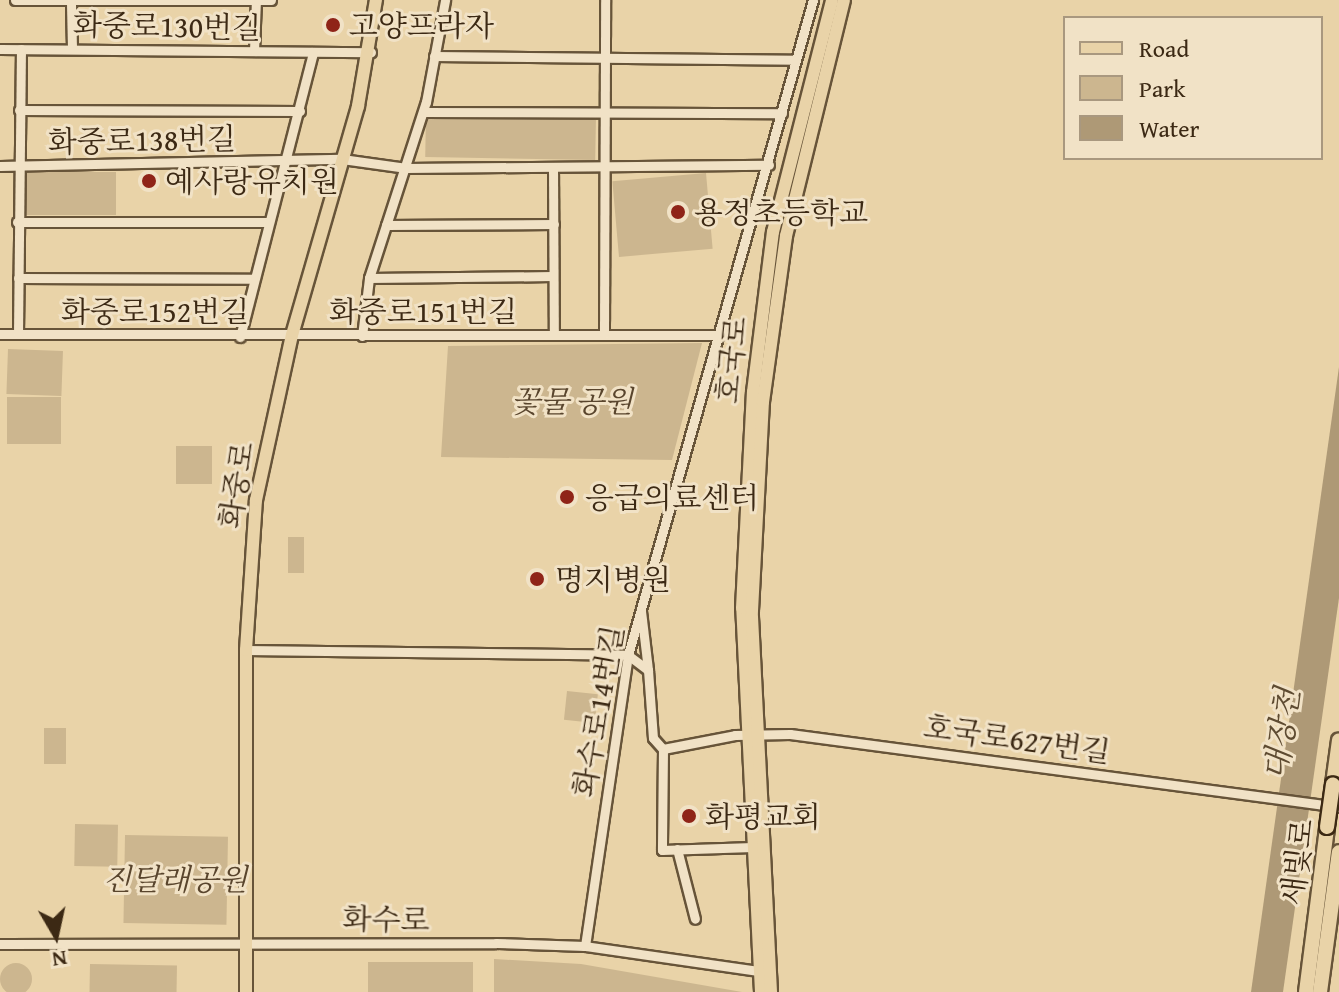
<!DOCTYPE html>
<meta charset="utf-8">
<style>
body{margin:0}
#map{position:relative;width:1339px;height:992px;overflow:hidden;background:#e9d3a8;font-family:"Gentium Book Plus","Noto Serif KR",serif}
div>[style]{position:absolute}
.green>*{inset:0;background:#ccb68f;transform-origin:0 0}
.round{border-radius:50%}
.water>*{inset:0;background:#ae9976}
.roads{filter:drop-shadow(2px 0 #675439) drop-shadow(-2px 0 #675439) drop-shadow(0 2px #675439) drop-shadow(0 -2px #675439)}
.minor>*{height:9px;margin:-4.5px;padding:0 4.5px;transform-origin:4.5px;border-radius:4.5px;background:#f1e2c6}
.major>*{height:12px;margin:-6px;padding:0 6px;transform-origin:6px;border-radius:6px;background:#e9d3a8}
.highway>*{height:14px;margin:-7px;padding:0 7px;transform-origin:7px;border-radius:7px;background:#e9d3a8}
.bridges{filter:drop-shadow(2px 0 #3c2914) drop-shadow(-2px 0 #3c2914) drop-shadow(0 2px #3c2914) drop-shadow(0 -2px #3c2914)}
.highway-bridge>*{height:14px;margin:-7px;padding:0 7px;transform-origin:7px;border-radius:7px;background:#e9d3a8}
.dots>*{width:22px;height:22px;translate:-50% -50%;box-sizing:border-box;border:4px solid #f1e2c6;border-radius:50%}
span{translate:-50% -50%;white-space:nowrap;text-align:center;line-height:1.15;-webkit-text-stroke:6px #f1e2c6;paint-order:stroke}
.poi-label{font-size:30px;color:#3c2914}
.left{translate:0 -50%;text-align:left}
.street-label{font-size:30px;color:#3c2914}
.park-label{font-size:30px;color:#59452d;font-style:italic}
.water-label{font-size:32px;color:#5e4b31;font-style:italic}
.legend{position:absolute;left:1063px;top:16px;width:260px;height:144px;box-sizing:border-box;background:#f1e2c6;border:2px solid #a9987f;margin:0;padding:10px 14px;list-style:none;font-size:24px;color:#3c2914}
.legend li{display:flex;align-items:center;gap:16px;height:40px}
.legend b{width:40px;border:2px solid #a9987f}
.north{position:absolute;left:16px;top:896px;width:80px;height:80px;-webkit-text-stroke:6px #f1e2c6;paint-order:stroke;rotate:171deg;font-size:22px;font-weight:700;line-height:32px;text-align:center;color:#3c2914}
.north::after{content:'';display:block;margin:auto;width:28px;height:36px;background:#3c2914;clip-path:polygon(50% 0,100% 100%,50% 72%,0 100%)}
</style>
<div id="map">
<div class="green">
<i style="left:596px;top:115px;width:45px;height:170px;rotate:91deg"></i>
<i style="left:22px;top:172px;width:94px;height:43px"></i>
<i style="left:706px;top:173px;width:76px;height:94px;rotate:85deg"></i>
<i style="clip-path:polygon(702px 343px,672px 460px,441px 457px,448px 346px)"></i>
<i style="left:8px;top:349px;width:55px;height:45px;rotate:2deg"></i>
<i style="left:7px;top:397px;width:54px;height:47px"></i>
<i style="left:176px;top:446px;width:36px;height:38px"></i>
<i style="left:288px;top:537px;width:16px;height:36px"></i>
<i style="left:567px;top:691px;width:31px;height:29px;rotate:6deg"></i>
<i style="left:44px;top:728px;width:22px;height:36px"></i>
<i style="left:75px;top:824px;width:43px;height:42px;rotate:1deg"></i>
<i style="left:125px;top:835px;width:103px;height:88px;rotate:1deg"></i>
<i style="clip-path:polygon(494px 959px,581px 964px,742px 992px,494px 992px)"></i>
<i style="left:473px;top:962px;width:30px;height:105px;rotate:90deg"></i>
<i class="round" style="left:0;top:963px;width:32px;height:32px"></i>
<i style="left:90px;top:964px;width:87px;height:28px;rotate:1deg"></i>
</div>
<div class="water">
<i style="clip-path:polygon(1339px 367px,1339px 598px,1283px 992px,1251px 992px)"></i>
</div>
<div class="roads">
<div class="minor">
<i style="left:15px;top:0;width:256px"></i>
<i style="left:71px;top:4px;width:45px;rotate:88.7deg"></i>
<i style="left:0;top:49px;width:371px;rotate:0.5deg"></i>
<i style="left:254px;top:51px;width:51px;rotate:-87.8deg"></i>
<i style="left:434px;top:56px;width:362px;rotate:0.6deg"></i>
<i style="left:19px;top:110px;width:281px;rotate:0.2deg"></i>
<i style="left:423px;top:112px;width:359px;rotate:0.2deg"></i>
<i style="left:0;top:166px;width:342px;rotate:-1.2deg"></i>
<i style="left:342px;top:159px;width:65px;rotate:8deg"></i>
<i style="left:406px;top:168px;width:363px;rotate:-0.5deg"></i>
<i style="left:553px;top:167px;width:167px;rotate:89.7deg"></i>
<i style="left:17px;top:222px;width:251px"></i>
<i style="left:386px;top:225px;width:168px;rotate:-0.3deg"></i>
<i style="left:18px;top:278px;width:236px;rotate:0.2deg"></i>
<i style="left:369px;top:278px;width:183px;rotate:-0.6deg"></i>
<i style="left:0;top:334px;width:720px;rotate:0.08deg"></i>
<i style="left:18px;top:334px;width:285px;rotate:-89.4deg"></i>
<i style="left:604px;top:334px;width:334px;rotate:-89.8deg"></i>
<i style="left:362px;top:336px;width:58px;rotate:-83.1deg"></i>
<i style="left:369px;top:278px;width:185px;rotate:-72.1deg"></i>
<i style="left:426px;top:102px;width:104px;rotate:-79.4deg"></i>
<i style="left:240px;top:337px;width:294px;rotate:-75.6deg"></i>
<i style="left:641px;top:611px;width:59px;rotate:83.2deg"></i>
<i style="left:246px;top:650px;width:382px;rotate:0.7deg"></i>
<i style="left:628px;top:655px;width:25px;rotate:37deg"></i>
<i style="left:648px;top:670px;width:68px;rotate:85.8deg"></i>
<i style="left:653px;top:738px;width:15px;rotate:48deg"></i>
<i style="left:663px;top:749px;width:73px;rotate:-11deg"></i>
<i style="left:735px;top:735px;width:55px;rotate:-1deg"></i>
<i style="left:790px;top:734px;width:554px;rotate:7.57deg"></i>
<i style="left:663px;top:749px;width:101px;rotate:90.6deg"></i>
<i style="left:662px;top:850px;width:91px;rotate:-1.9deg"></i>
<i style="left:677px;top:849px;width:72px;rotate:75.6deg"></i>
<i style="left:0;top:944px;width:496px;rotate:-0.1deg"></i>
<i style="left:496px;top:943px;width:89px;rotate:1.9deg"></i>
<i style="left:585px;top:946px;width:183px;rotate:8.2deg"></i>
<i style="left:585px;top:946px;width:294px;rotate:-81.6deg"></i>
<i style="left:628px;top:655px;width:681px;rotate:-74.23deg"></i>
</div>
<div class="major">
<i style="left:246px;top:992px;width:342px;rotate:-90deg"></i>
<i style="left:246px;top:650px;width:150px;rotate:-86.2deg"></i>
<i style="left:256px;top:500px;width:169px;rotate:-77.7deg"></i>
<i style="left:292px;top:335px;width:238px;rotate:-73.9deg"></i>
<i style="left:358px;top:106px;width:108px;rotate:-80.4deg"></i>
<i style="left:761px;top:992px;width:384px;rotate:-92.8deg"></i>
<i style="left:742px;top:608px;width:216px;rotate:-87.1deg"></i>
<i style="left:753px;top:392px;width:161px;rotate:-82.9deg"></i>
<i style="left:773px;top:232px;width:239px;rotate:-75.7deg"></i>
<i style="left:771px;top:992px;width:381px;rotate:-92.9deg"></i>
<i style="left:752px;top:611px;width:209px;rotate:-87deg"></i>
<i style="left:763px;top:402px;width:168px;rotate:-82.1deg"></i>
<i style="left:786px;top:236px;width:243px;rotate:-76.2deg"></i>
</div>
<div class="highway">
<i style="left:1333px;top:784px;width:44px;rotate:-82.2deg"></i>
<i style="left:1306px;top:992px;width:166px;rotate:-82.7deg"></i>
<i style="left:1320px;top:992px;width:141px;rotate:-82.3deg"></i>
</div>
</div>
<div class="bridges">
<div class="highway-bridge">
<i style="left:1327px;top:827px;width:43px;rotate:-82.1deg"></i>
</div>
</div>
<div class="dots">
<i style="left:333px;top:25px;background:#8f2418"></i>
<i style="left:149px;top:181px;background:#8f2418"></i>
<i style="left:678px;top:212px;background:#8f2418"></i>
<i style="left:567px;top:497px;background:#8f2418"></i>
<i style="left:537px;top:579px;background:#8f2418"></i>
<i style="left:689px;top:816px;background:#8f2418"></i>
</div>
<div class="poi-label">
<span class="left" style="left:349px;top:25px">고양프라자</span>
<span class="left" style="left:165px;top:181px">예사랑유치원</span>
<span class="left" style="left:694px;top:212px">용정초등학교</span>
<span class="left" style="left:585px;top:497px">응급의료센터</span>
<span class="left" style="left:555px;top:579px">명지병원</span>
<span class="left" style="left:705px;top:816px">화평교회</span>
</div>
<div class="street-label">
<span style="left:167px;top:26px;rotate:1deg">화중로130번길</span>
<span style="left:142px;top:140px;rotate:-1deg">화중로138번길</span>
<span style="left:155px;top:311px">화중로152번길</span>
<span style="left:423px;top:311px">화중로151번길</span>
<span style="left:731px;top:360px;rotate:-84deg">호국로</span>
<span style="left:236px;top:485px;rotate:-81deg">화중로</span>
<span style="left:598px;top:711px;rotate:-80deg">화수로14번길</span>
<span style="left:1017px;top:739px;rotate:8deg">호국로627번길</span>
<span style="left:1297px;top:862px;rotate:-83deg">새빛로</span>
<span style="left:386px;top:919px;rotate:1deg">화수로</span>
</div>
<div class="park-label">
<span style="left:572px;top:401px">꽃물 공원</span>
<span style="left:175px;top:879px">진달래공원</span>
</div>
<div class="water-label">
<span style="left:1282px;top:734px;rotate:-82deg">대장천</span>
</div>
<ul class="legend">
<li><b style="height:10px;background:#e9d3a8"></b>Road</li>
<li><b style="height:22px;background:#ccb68f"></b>Park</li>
<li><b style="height:22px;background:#ae9976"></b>Water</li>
</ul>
<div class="north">N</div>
</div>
